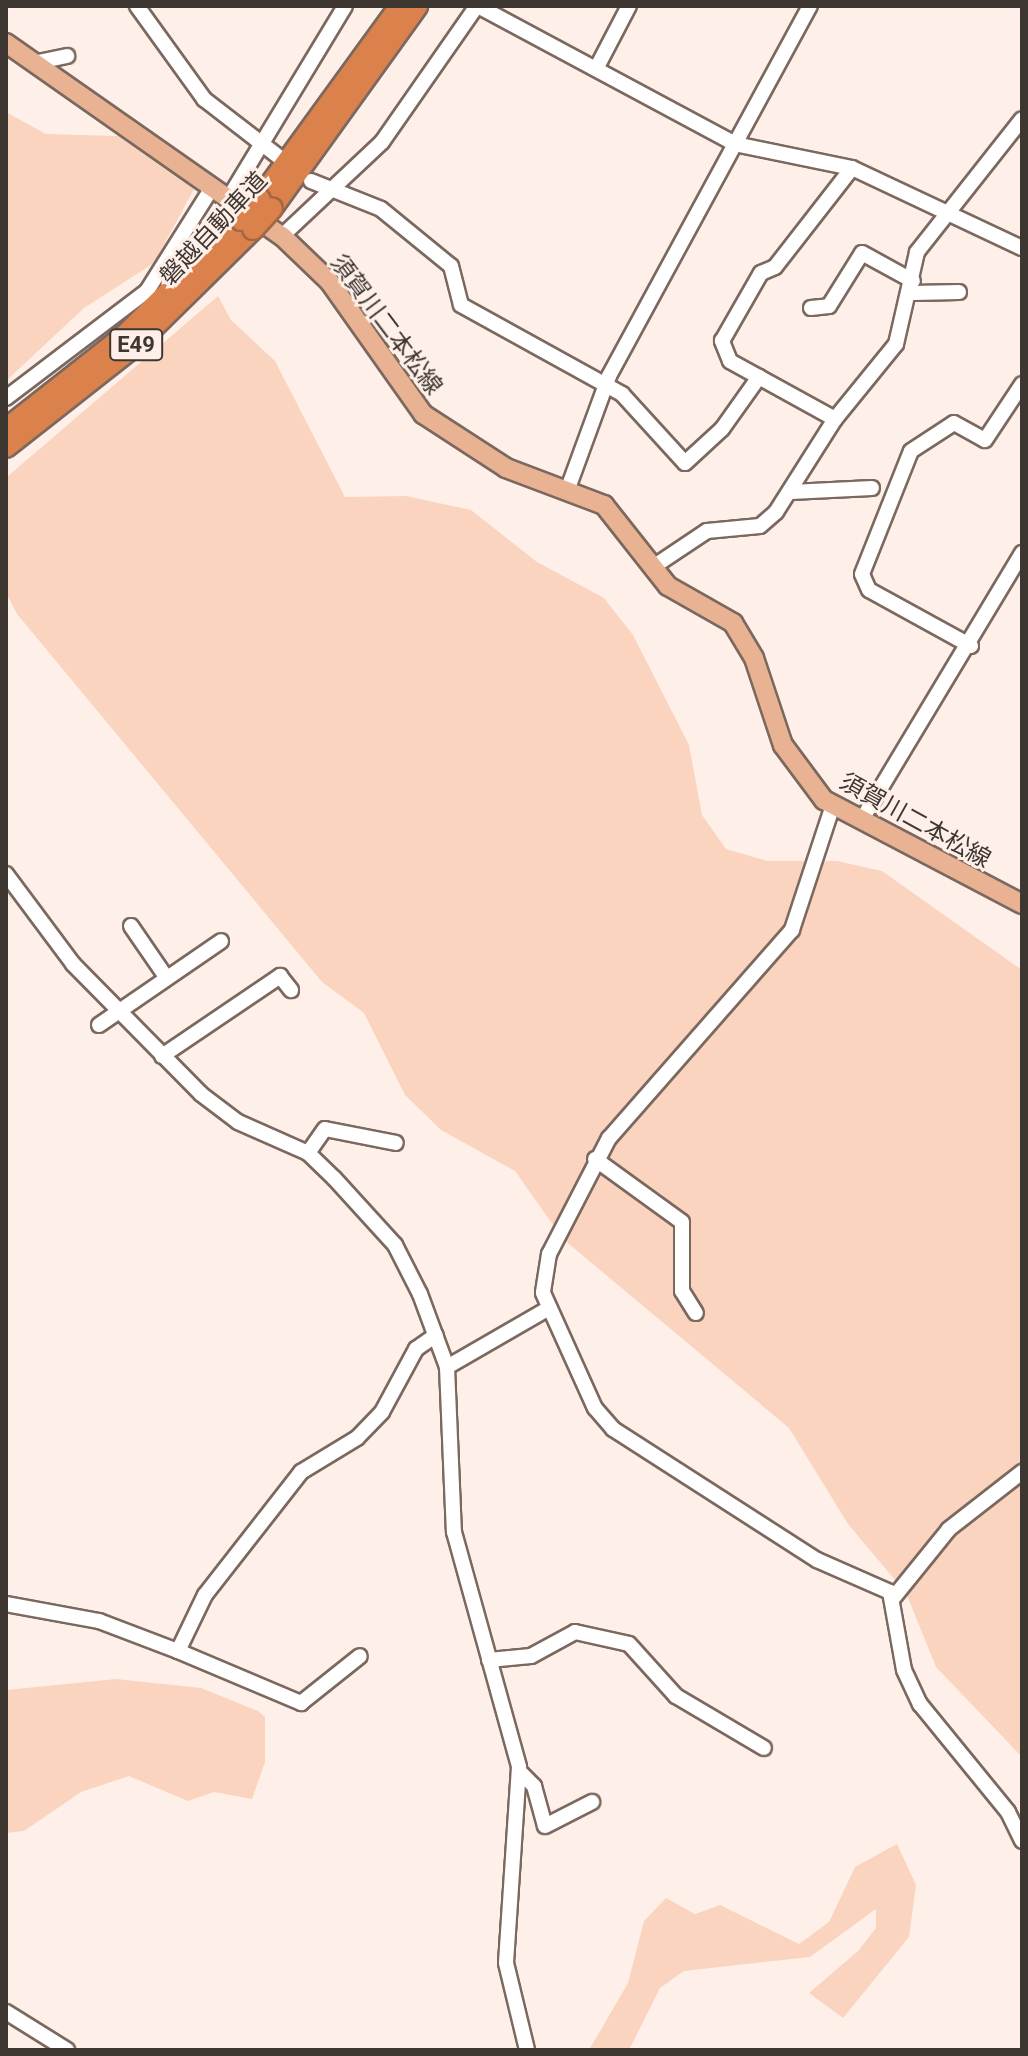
<!DOCTYPE html>
<meta charset="utf-8">
<style>
body{margin:0}
#map{position:relative;width:1028px;height:2056px;overflow:hidden;background:#fef0e9;font-family:Roboto,"Noto Sans JP",sans-serif}
div>[style]{position:absolute}
.green>*{inset:0;background:#fad4bf}
.roads{filter:drop-shadow(2px 0 #7b685e) drop-shadow(-2px 0 #7b685e) drop-shadow(0 2px #7b685e) drop-shadow(0 -2px #7b685e)}
.minor>*{height:14px;margin:-7px;padding:0 7px;transform-origin:7px;border-radius:7px;background:#fff}
.major>*{height:18px;margin:-9px;padding:0 9px;transform-origin:9px;border-radius:9px;background:#e9b393}
.highway>*{height:20px;margin:-10px;padding:0 10px;transform-origin:10px;border-radius:10px;background:#db814b}
.bridges{filter:drop-shadow(2px 0 #a46742) drop-shadow(-2px 0 #a46742) drop-shadow(0 2px #a46742) drop-shadow(0 -2px #a46742)}
.highway-bridge>*{height:20px;margin:-10px;padding:0 10px;transform-origin:10px;border-radius:10px;background:#db814b}
span{translate:-50% -50%;white-space:nowrap;text-align:center;line-height:1.15;-webkit-text-stroke:6px #fef0e9;paint-order:stroke}
.shield-label span{padding:2px 6px;background:#fef0e9;border:2px solid;border-radius:6px;-webkit-text-stroke-width:0}
.shield-label{font-size:22px;color:#3e3631;font-weight:700}
.street-label{font-size:24px;color:#3e3631}
.frame{position:absolute;inset:0;border:8px solid #3e3631;pointer-events:none}
</style>
<div id="map">
<div class="green">
<i style="clip-path:polygon(6px 112px,46px 134px,118px 136px,194px 189px,154px 263px,84px 308px,6px 381px)"></i>
<i style="clip-path:polygon(218px 296px,231px 320px,275px 361px,345px 497px,406px 496px,471px 510px,537px 562px,604px 598px,633px 635px,689px 745px,702px 815px,726px 849px,767px 861px,837px 861px,882px 871px,1022px 970px,1022px 1757px,936px 1667px,906px 1593px,848px 1524px,789px 1428px,563px 1239px,515px 1171px,441px 1130px,405px 1095px,364px 1013px,322px 982px,17px 614px,6px 593px,8px 476px)"></i>
<i style="clip-path:polygon(116px 1679px,201px 1688px,258px 1711px,265px 1717px,265px 1762px,252px 1799px,214px 1792px,188px 1801px,129px 1776px,81px 1792px,24px 1831px,6px 1833px,6px 1690px)"></i>
<i style="clip-path:polygon(897px 1844px,916px 1885px,909px 1937px,843px 2018px,809px 1993px,858px 1951px,876px 1928px,876px 1909px,810px 1957px,684px 1971px,660px 1988px,629px 2050px,589px 2050px,628px 1983px,644px 1921px,666px 1898px,695px 1914px,720px 1905px,799px 1944px,829px 1922px,855px 1867px)"></i>
</div>
<div class="roads">
<div class="minor">
<i style="left:137px;top:6px;width:115px;rotate:54.2deg"></i>
<i style="left:204px;top:99px;width:95px;rotate:37.7deg"></i>
<i style="left:478px;top:6px;width:292px;rotate:28.2deg"></i>
<i style="left:735px;top:144px;width:119px;rotate:11.6deg"></i>
<i style="left:852px;top:168px;width:188px;rotate:25.2deg"></i>
<i style="left:34px;top:63px;width:34px;rotate:-12deg"></i>
<i style="left:596px;top:69px;width:71px;rotate:-62.4deg"></i>
<i style="left:311px;top:181px;width:75px;rotate:21.8deg"></i>
<i style="left:381px;top:209px;width:90px;rotate:39.2deg"></i>
<i style="left:451px;top:266px;width:40px;rotate:75.6deg"></i>
<i style="left:461px;top:305px;width:184px;rotate:28.9deg"></i>
<i style="left:622px;top:394px;width:93px;rotate:47.6deg"></i>
<i style="left:685px;top:463px;width:50px;rotate:-42.6deg"></i>
<i style="left:722px;top:429px;width:64px;rotate:-54.6deg"></i>
<i style="left:230px;top:196px;width:222px;rotate:-58.8deg"></i>
<i style="left:282px;top:236px;width:137px;rotate:-43.2deg"></i>
<i style="left:382px;top:142px;width:166px;rotate:-55.1deg"></i>
<i style="left:913px;top:293px;width:46px;rotate:-1.2deg"></i>
<i style="left:811px;top:308px;width:18px;rotate:-6deg"></i>
<i style="left:829px;top:306px;width:62px;rotate:-58.1deg"></i>
<i style="left:862px;top:253px;width:58px;rotate:28.8deg"></i>
<i style="left:6px;top:398px;width:177px;rotate:-37.2deg"></i>
<i style="left:147px;top:291px;width:124px;rotate:-57.8deg"></i>
<i style="left:835px;top:419px;width:120px;rotate:-151.1deg"></i>
<i style="left:730px;top:361px;width:22px;rotate:-112deg"></i>
<i style="left:722px;top:341px;width:78px;rotate:-60.2deg"></i>
<i style="left:761px;top:273px;width:15px;rotate:-23deg"></i>
<i style="left:775px;top:267px;width:125px;rotate:-52.1deg"></i>
<i style="left:567px;top:491px;width:122px;rotate:-69.9deg"></i>
<i style="left:609px;top:376px;width:421px;rotate:-61.5deg"></i>
<i style="left:791px;top:492px;width:81px;rotate:-2.8deg"></i>
<i style="left:653px;top:567px;width:65px;rotate:-33.7deg"></i>
<i style="left:707px;top:531px;width:53px;rotate:-5.4deg"></i>
<i style="left:760px;top:526px;width:21px;rotate:-41deg"></i>
<i style="left:776px;top:512px;width:110px;rotate:-57.6deg"></i>
<i style="left:835px;top:419px;width:97px;rotate:-50.9deg"></i>
<i style="left:896px;top:344px;width:94px;rotate:-77.1deg"></i>
<i style="left:917px;top:252px;width:169px;rotate:-51.7deg"></i>
<i style="left:971px;top:646px;width:116px;rotate:-151.2deg"></i>
<i style="left:869px;top:590px;width:17px;rotate:-114deg"></i>
<i style="left:862px;top:574px;width:132px;rotate:-68.3deg"></i>
<i style="left:911px;top:451px;width:51px;rotate:-33.1deg"></i>
<i style="left:954px;top:423px;width:35px;rotate:29deg"></i>
<i style="left:985px;top:440px;width:67px;rotate:-56.5deg"></i>
<i style="left:833px;top:805px;width:132px;rotate:108.2deg"></i>
<i style="left:792px;top:930px;width:277px;rotate:131.3deg"></i>
<i style="left:609px;top:1138px;width:131px;rotate:117.3deg"></i>
<i style="left:549px;top:1254px;width:39px;rotate:99deg"></i>
<i style="left:543px;top:1293px;width:126px;rotate:65.7deg"></i>
<i style="left:595px;top:1408px;width:28px;rotate:49deg"></i>
<i style="left:613px;top:1429px;width:242px;rotate:32.7deg"></i>
<i style="left:817px;top:1560px;width:80px;rotate:23.7deg"></i>
<i style="left:890px;top:1592px;width:79px;rotate:79.8deg"></i>
<i style="left:904px;top:1670px;width:38px;rotate:65deg"></i>
<i style="left:920px;top:1704px;width:139px;rotate:50.8deg"></i>
<i style="left:1008px;top:1812px;width:32px;rotate:64deg"></i>
<i style="left:864px;top:816px;width:307px;rotate:-59deg"></i>
<i style="left:6px;top:874px;width:112px;rotate:53.3deg"></i>
<i style="left:73px;top:964px;width:182px;rotate:45.4deg"></i>
<i style="left:201px;top:1094px;width:46px;rotate:37.1deg"></i>
<i style="left:238px;top:1122px;width:77px;rotate:23.9deg"></i>
<i style="left:308px;top:1153px;width:36px;rotate:44deg"></i>
<i style="left:334px;top:1178px;width:91px;rotate:47.7deg"></i>
<i style="left:395px;top:1245px;width:55px;rotate:63deg"></i>
<i style="left:420px;top:1294px;width:78px;rotate:69.7deg"></i>
<i style="left:447px;top:1367px;width:165px;rotate:87.6deg"></i>
<i style="left:454px;top:1532px;width:244px;rotate:74.5deg"></i>
<i style="left:519px;top:1767px;width:196px;rotate:93.8deg"></i>
<i style="left:506px;top:1963px;width:89px;rotate:76.4deg"></i>
<i style="left:131px;top:926px;width:62px;rotate:55.5deg"></i>
<i style="left:99px;top:1025px;width:148px;rotate:-34.5deg"></i>
<i style="left:162px;top:1056px;width:143px;rotate:-34.1deg"></i>
<i style="left:280px;top:976px;width:18px;rotate:52deg"></i>
<i style="left:308px;top:1153px;width:29px;rotate:-55deg"></i>
<i style="left:325px;top:1129px;width:72px;rotate:11.2deg"></i>
<i style="left:595px;top:1159px;width:107px;rotate:35.9deg"></i>
<i style="left:682px;top:1222px;width:69px;rotate:90deg"></i>
<i style="left:682px;top:1291px;width:26px;rotate:58deg"></i>
<i style="left:447px;top:1367px;width:118px;rotate:-30deg"></i>
<i style="left:894px;top:1597px;width:87px;rotate:-51deg"></i>
<i style="left:949px;top:1529px;width:93px;rotate:-38deg"></i>
<i style="left:6px;top:1604px;width:95px;rotate:10.4deg"></i>
<i style="left:99px;top:1621px;width:85px;rotate:20.8deg"></i>
<i style="left:178px;top:1651px;width:62px;rotate:-64.3deg"></i>
<i style="left:205px;top:1595px;width:156px;rotate:-52deg"></i>
<i style="left:301px;top:1472px;width:66px;rotate:-31.3deg"></i>
<i style="left:357px;top:1438px;width:36px;rotate:-46deg"></i>
<i style="left:382px;top:1412px;width:72px;rotate:-61.6deg"></i>
<i style="left:416px;top:1349px;width:24px;rotate:-35deg"></i>
<i style="left:178px;top:1651px;width:134px;rotate:22.9deg"></i>
<i style="left:301px;top:1703px;width:75px;rotate:-38.5deg"></i>
<i style="left:489px;top:1660px;width:42px;rotate:-5.4deg"></i>
<i style="left:531px;top:1656px;width:50px;rotate:-28.6deg"></i>
<i style="left:575px;top:1632px;width:55px;rotate:12.5deg"></i>
<i style="left:629px;top:1644px;width:70px;rotate:47.9deg"></i>
<i style="left:676px;top:1696px;width:102px;rotate:30.6deg"></i>
<i style="left:520px;top:1772px;width:20px;rotate:45deg"></i>
<i style="left:534px;top:1786px;width:41px;rotate:74.6deg"></i>
<i style="left:545px;top:1826px;width:53px;rotate:-27.1deg"></i>
<i style="left:6px;top:2012px;width:72px;rotate:31.9deg"></i>
</div>
<div class="major">
<i style="left:6px;top:43px;width:337px;rotate:35deg"></i>
<i style="left:282px;top:236px;width:65px;rotate:43.8deg"></i>
<i style="left:329px;top:281px;width:163px;rotate:54.7deg"></i>
<i style="left:423px;top:414px;width:99px;rotate:33deg"></i>
<i style="left:506px;top:468px;width:105px;rotate:20.7deg"></i>
<i style="left:604px;top:505px;width:103px;rotate:51.7deg"></i>
<i style="left:668px;top:586px;width:75px;rotate:29.6deg"></i>
<i style="left:733px;top:623px;width:41px;rotate:59deg"></i>
<i style="left:754px;top:658px;width:92px;rotate:71.6deg"></i>
<i style="left:783px;top:745px;width:69px;rotate:53.3deg"></i>
<i style="left:824px;top:800px;width:224px;rotate:27.7deg"></i>
</div>
<div class="highway">
<i style="left:260px;top:199px;width:238px;rotate:-54deg"></i>
<i style="left:272px;top:208px;width:249px;rotate:-54.3deg"></i>
<i style="left:6px;top:429px;width:149px;rotate:-38.2deg"></i>
<i style="left:123px;top:337px;width:166px;rotate:-44.8deg"></i>
<i style="left:6px;top:447px;width:162px;rotate:-38.2deg"></i>
<i style="left:133px;top:347px;width:168px;rotate:-44.5deg"></i>
</div>
</div>
<div class="bridges">
<div class="highway-bridge">
<i style="left:241px;top:220px;width:28px;rotate:-48deg"></i>
<i style="left:253px;top:229px;width:28px;rotate:-48deg"></i>
</div>
</div>
<div class="shield-label">
<span style="left:136px;top:345px">E49</span>
</div>
<div class="street-label">
<span style="left:214px;top:229px;rotate:-47deg">磐越自動車道</span>
<span style="left:386px;top:325px;rotate:53deg">須賀川二本松線</span>
<span style="left:915px;top:821px;rotate:29deg">須賀川二本松線</span>
</div>
<div class="frame"></div>
</div>
